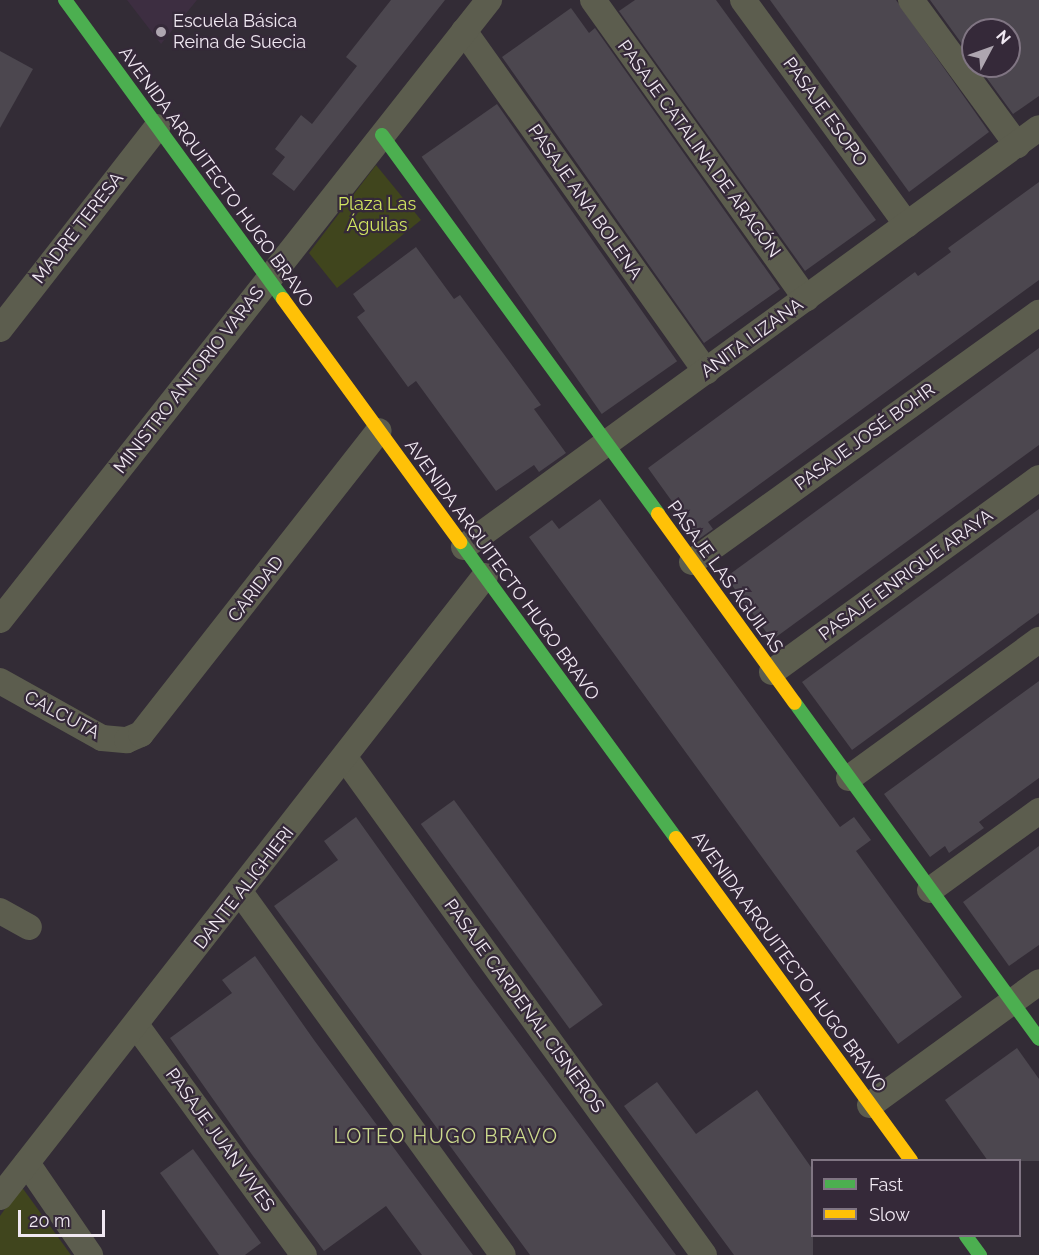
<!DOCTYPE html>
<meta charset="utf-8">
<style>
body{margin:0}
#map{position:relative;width:1039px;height:1255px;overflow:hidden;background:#332c36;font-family:Raleway,sans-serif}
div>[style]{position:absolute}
.built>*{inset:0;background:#3d2e41}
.green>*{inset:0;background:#40451d}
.building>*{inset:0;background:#4c474f;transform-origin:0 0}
.street>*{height:26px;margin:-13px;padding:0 13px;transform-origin:13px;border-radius:13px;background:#5c5d4e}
.fast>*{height:14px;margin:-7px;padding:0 7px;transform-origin:7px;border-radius:7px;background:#4caf50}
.slow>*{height:14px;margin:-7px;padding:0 7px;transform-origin:7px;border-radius:7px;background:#ffc107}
.dots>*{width:16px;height:16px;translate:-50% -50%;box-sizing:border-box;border:3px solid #352939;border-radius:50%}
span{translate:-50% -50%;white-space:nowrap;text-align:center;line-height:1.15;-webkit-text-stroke:4.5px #352939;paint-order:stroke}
.poi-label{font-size:18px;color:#f0e8f2}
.left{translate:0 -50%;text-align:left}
.street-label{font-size:18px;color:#f0e8f2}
.park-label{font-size:18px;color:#d1e560}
.neighbourhood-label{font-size:20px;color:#ccda8d;letter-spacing:1.5px}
.legend{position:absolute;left:811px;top:1159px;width:210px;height:78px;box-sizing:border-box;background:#352939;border:2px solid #807583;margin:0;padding:8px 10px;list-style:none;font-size:18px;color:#f0e8f2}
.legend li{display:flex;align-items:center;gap:12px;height:30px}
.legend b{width:30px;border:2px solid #807583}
.north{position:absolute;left:961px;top:18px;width:60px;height:60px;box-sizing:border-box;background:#352939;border:2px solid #807583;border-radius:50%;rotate:49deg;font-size:16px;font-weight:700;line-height:24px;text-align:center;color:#f0e8f2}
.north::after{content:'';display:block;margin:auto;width:21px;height:27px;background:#aea6b0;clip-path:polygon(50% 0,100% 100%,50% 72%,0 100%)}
.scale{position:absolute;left:18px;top:1210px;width:87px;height:27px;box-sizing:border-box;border:3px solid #f0e8f2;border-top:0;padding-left:8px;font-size:18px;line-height:21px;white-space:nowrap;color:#f0e8f2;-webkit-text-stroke:4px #352939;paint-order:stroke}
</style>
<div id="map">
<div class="built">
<i style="clip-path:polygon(127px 0,197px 0,161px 44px)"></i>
</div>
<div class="green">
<i style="clip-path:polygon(376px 165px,421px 220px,337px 288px,309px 253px)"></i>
<i style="clip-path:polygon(21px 1186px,71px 1255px,0 1255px,0 1216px)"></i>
</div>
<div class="building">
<i style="clip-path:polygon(391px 0,445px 0,294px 191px,272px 174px,285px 157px,275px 149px,301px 115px,312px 124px,357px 66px,346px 57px)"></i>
<i style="clip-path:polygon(635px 0,716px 0,876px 220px,805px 271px,619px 11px)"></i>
<i style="clip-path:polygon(770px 0,896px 0,989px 132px,909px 192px)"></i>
<i style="clip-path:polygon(930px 0,1039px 0,1039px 96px,1013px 114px,978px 66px,1009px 66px,1009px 30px,973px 30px,973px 59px)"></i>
<i style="clip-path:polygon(571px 8px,589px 33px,595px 28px,780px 289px,704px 343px,502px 57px)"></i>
<i style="clip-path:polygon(0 51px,33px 69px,0 128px)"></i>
<i style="left:497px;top:104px;width:314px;height:92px;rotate:55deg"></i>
<i style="clip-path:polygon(1039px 182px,1039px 280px,708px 522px,713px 529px,699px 539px,648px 468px,915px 272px,918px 276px,951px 252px,948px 248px)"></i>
<i style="clip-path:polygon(416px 247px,454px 299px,460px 295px,503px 353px,541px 405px,534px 409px,566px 453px,539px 472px,534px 465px,496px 491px,416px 381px,408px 387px,357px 317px,365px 311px,353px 294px)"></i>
<i style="clip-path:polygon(1039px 348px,1039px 445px,772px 640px,726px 577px)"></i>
<i style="clip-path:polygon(600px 499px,840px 827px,854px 817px,871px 840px,856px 851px,962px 997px,898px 1044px,529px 537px,552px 520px,559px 529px)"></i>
<i style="clip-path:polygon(1039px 509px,1039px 613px,852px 750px,802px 682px)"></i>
<i style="clip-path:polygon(1039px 681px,1039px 778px,979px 822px,984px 828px,967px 840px,949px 853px,945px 846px,930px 857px,884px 794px)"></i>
<i style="left:454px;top:800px;width:253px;height:41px;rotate:54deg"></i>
<i style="clip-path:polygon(356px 817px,473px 981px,676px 1255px,530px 1255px,274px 906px,338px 860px,324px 841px)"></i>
<i style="clip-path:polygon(1039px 846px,1039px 945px,1009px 966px,963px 902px)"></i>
<i style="clip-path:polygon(255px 956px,314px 1040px,473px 1255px,422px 1255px,386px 1206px,324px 1251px,253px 1156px,170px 1038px,232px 993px,222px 980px)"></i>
<i style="clip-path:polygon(1017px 1048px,1039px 1079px,1039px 1161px,988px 1161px,945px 1100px)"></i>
<i style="clip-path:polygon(657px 1082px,696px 1134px,757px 1090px,813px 1170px,813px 1255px,734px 1255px,624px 1106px)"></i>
<i style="clip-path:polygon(193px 1149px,261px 1243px,245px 1255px,219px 1255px,160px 1173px)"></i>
</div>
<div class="street">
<i style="left:593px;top:0;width:367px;rotate:54.5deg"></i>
<i style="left:743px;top:0;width:278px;rotate:53.9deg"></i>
<i style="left:911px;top:0;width:180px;rotate:53.8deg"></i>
<i style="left:464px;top:31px;width:418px;rotate:54.6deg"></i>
<i style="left:0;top:329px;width:256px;rotate:-52.1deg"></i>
<i style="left:464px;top:547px;width:711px;rotate:-36.08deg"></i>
<i style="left:692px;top:562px;width:427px;rotate:-35.7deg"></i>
<i style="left:0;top:620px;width:790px;rotate:-51.74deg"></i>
<i style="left:772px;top:672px;width:330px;rotate:-36deg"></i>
<i style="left:0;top:681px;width:117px;rotate:29.2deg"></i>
<i style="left:102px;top:738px;width:25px;rotate:5deg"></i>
<i style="left:127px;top:740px;width:15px;rotate:-23deg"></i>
<i style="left:141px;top:734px;width:385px;rotate:-51.9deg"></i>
<i style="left:345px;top:758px;width:613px;rotate:54.16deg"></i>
<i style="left:849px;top:778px;width:235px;rotate:-36deg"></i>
<i style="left:930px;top:890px;width:135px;rotate:-35.9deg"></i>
<i style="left:240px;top:892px;width:448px;rotate:54.1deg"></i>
<i style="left:0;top:911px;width:33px;rotate:29deg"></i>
<i style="left:136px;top:1025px;width:285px;rotate:53.9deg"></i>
<i style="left:870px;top:1105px;width:209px;rotate:-36deg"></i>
<i style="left:27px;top:1163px;width:112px;rotate:55.6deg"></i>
<i style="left:0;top:1197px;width:788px;rotate:-52.01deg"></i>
</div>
<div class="fast">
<i style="left:65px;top:0;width:370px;rotate:53.9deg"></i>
<i style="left:382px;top:135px;width:469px;rotate:53.9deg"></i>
<i style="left:460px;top:542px;width:366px;rotate:53.9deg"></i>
<i style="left:795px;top:703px;width:415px;rotate:54deg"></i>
<i style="left:966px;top:1236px;width:24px;rotate:54deg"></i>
</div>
<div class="slow">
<i style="left:283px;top:299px;width:301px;rotate:53.9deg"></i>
<i style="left:658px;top:514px;width:233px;rotate:54.1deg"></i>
<i style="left:676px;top:838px;width:399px;rotate:53.9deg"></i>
</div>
<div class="dots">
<i style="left:161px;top:32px;background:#aea6b0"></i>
</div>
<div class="poi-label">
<span class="left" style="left:173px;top:32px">Escuela Básica<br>Reina de Suecia</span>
</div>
<div class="street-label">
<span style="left:825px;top:112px;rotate:54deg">PASAJE ESOPO</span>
<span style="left:699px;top:149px;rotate:54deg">PASAJE CATALINA DE ARAGÓN</span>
<span style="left:216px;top:177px;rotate:54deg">AVENIDA ARQUITECTO HUGO BRAVO</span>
<span style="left:585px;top:202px;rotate:55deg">PASAJE ANA BOLENA</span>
<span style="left:78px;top:228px;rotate:-52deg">MADRE TERESA</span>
<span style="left:752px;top:338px;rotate:-36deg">ANITA LIZANA</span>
<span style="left:189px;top:380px;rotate:-52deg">MINISTRO ANTORIO VARAS</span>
<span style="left:865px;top:437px;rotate:-36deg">PASAJE JOSÉ BOHR</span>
<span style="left:502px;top:570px;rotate:54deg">AVENIDA ARQUITECTO HUGO BRAVO</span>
<span style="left:906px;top:575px;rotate:-36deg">PASAJE ENRIQUE ARAYA</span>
<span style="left:725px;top:577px;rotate:54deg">PASAJE LAS ÁGUILAS</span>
<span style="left:256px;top:589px;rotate:-52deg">CARIDAD</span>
<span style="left:62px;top:715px;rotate:28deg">CALCUTA</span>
<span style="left:244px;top:888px;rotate:-52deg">DANTE ALIGHIERI</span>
<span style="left:789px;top:962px;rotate:54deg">AVENIDA ARQUITECTO HUGO BRAVO</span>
<span style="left:524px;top:1006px;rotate:54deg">PASAJE CARDENAL CISNEROS</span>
<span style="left:220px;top:1140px;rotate:54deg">PASAJE JUAN VIVES</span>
</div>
<div class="park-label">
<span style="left:377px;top:215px">Plaza Las<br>Águilas</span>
</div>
<div class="neighbourhood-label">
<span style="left:446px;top:1136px">LOTEO HUGO BRAVO</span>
</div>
<ul class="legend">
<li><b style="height:8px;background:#4caf50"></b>Fast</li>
<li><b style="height:8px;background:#ffc107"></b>Slow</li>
</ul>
<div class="north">N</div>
<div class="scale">20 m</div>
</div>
